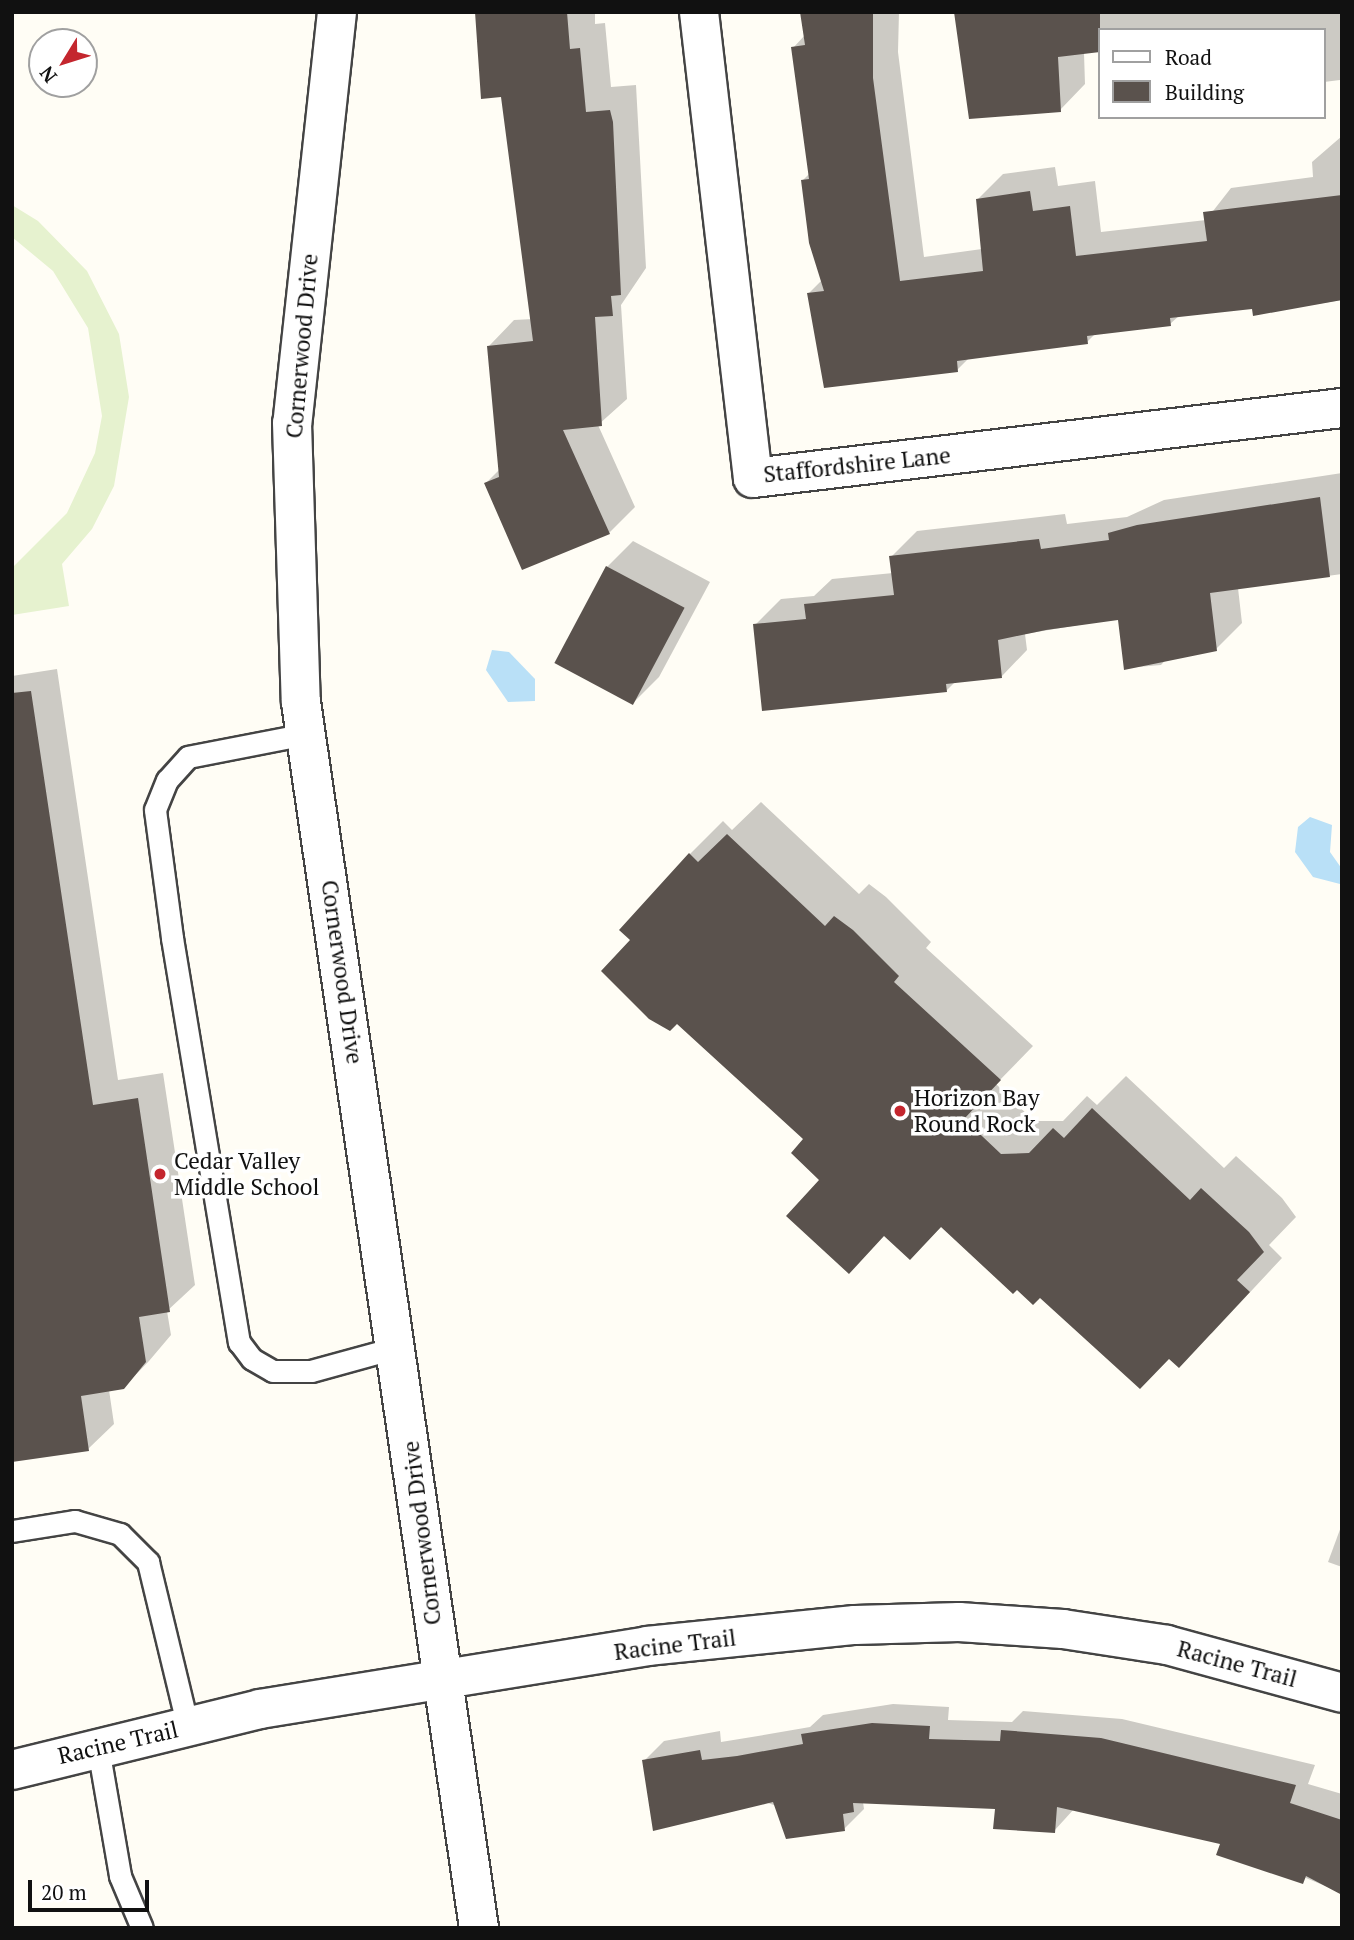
<!DOCTYPE html>
<style>
body{margin:0}
#map{position:relative;width:1354px;height:1940px;overflow:hidden;background:#fffdf5;font-family:"PT Serif",serif}
div>[style]{position:absolute}
.pitch>*{inset:0;background:#e6f2cf}
.water>*{inset:0;background:#b9e0f7}
.shadow>*{inset:0;background:#0003}
.building>*{inset:0;background:#5a524d;transform-origin:0 0}
.roads{filter:drop-shadow(2px 0 #444) drop-shadow(-2px 0 #444) drop-shadow(0 2px #444) drop-shadow(0 -2px #444)}
.lane>*{height:21px;margin:-10.5px;padding:0 10.5px;transform-origin:10.5px;border-radius:10.5px;background:#fff}
.street>*{height:38px;margin:-19px;padding:0 19px;transform-origin:19px;border-radius:19px;background:#fff}
.dots>*{width:19px;height:19px;translate:-50% -50%;box-sizing:border-box;border:4px solid #fff;border-radius:50%}
span{translate:-50% -50%;white-space:nowrap;text-align:center;line-height:1.15;-webkit-text-stroke:7px #fff;paint-order:stroke}
.street-label{font-size:23px;color:#111}
.poi-label{font-size:23px;color:#111}
.left{translate:0 -50%;text-align:left}
.frame{position:absolute;inset:0;border:14px solid #111;pointer-events:none}
.legend{position:absolute;left:1098px;top:28px;width:228px;height:91px;box-sizing:border-box;background:#fff;border:2px solid #a0a0a0;margin:0;padding:9px 12px;list-style:none;font-size:21px;color:#111}
.legend li{display:flex;align-items:center;gap:14px;height:35px}
.legend b{width:35px;border:2px solid #a0a0a0}
.north{position:absolute;left:28px;top:28px;width:70px;height:70px;box-sizing:border-box;background:#fff;border:2px solid #a0a0a0;border-radius:50%;rotate:232deg;font-size:19px;font-weight:700;line-height:28px;text-align:center;color:#111}
.north::after{content:'';display:block;margin:auto;width:24px;height:32px;background:#c4262e;clip-path:polygon(50% 0,100% 100%,50% 72%,0 100%)}
.scale{position:absolute;left:28px;top:1880px;width:121px;height:32px;box-sizing:border-box;border:4px solid #111;border-top:0;padding-left:9px;font-size:21px;line-height:24px;white-space:nowrap;color:#111;-webkit-text-stroke:5px #fff;paint-order:stroke}
</style>
<div id="map">
<div class="pitch">
<i style="clip-path:polygon(12px 205px,38px 221px,87px 271px,119px 334px,129px 397px,114px 486px,92px 529px,62px 564px,69px 606px,12px 615px,12px 568px,67px 513px,95px 453px,102px 416px,88px 328px,53px 271px,12px 237px)"></i>
</div>
<div class="water">
<i style="clip-path:polygon(492px 650px,509px 652px,535px 679px,535px 701px,508px 702px,486px 670px)"></i>
<i style="clip-path:polygon(1310px 817px,1332px 825px,1330px 852px,1342px 869px,1340px 884px,1313px 877px,1295px 852px,1298px 827px)"></i>
</div>
<div class="shadow">
<i style="clip-path:polygon(477px 12px,595px 12px,595px 24px,605px 23px,611px 87px,636px 85px,646px 268px,621px 305px,627px 399px,598px 425px,635px 507px,609px 533px,486px 483px,500px 469px,489px 346px,514px 320px,533px 319px,503px 95px)"></i>
<i style="clip-path:polygon(802px 12px,899px 12px,898px 52px,924px 257px,982px 249px,978px 199px,1003px 174px,1055px 167px,1058px 186px,1095px 181px,1101px 232px,1206px 220px,1231px 188px,1313px 177px,1312px 162px,1342px 136px,1342px 300px,1254px 314px,1253px 307px,1180px 315px,1170px 324px,1096px 333px,1087px 342px,969px 358px,957px 370px,809px 293px,823px 279px,803px 180px,810px 173px,793px 48px,805px 35px)"></i>
<i style="clip-path:polygon(956px 12px,1342px 12px,1342px 88px,1340px 80px,1324px 82px,1324px 30px,1100px 30px,1100px 51px,1084px 53px,1085px 84px,1060px 110px)"></i>
<i style="clip-path:polygon(1342px 473px,1342px 574px,1238px 588px,1242px 623px,1216px 649px,1170px 655px,1161px 665px,1126px 668px,1120px 618px,1025px 634px,1027px 650px,1002px 676px,956px 681px,946px 691px,755px 625px,781px 599px,814px 596px,832px 579px,893px 573px,891px 557px,917px 531px,1065px 514px,1067px 524px,1127px 517px,1164px 500px)"></i>
<i style="clip-path:polygon(633px 541px,710px 582px,659px 677px,633px 703px,607px 567px)"></i>
<i style="clip-path:polygon(57px 669px,118px 1080px,163px 1073px,195px 1285px,167px 1311px,171px 1335px,149px 1361px,123px 1388px,109px 1390px,114px 1424px,88px 1449px,12px 1460px,12px 676px)"></i>
<i style="clip-path:polygon(761px 802px,859px 894px,869px 884px,886px 897px,931px 942px,926px 948px,1033px 1046px,996px 1084px,1034px 1121px,1063px 1121px,1087px 1096px,1097px 1105px,1126px 1076px,1224px 1168px,1236px 1156px,1282px 1198px,1296px 1217px,1269px 1245px,1282px 1258px,1212px 1333px,1170px 1357px,1040px 1296px,942px 1226px,910px 1258px,821px 1180px,806px 1139px,632px 940px,690px 854px,723px 821px,732px 830px)"></i>
<i style="clip-path:polygon(1342px 1524px,1342px 1567px,1328px 1562px)"></i>
<i style="clip-path:polygon(893px 1704px,949px 1707px,948px 1720px,1012px 1722px,1023px 1711px,1122px 1719px,1315px 1765px,1308px 1784px,1342px 1794px,1342px 1893px,1222px 1843px,1074px 1809px,1054px 1831px,997px 1808px,863px 1802px,864px 1809px,844px 1829px,644px 1761px,664px 1741px,720px 1731px,721px 1742px,758px 1736px,810px 1727px,823px 1715px)"></i>
</div>
<div class="building">
<i style="clip-path:polygon(475px 12px,567px 12px,570px 49px,580px 48px,586px 112px,610px 110px,613px 122px,621px 295px,611px 296px,613px 316px,595px 317px,602px 426px,563px 430px,610px 534px,522px 570px,484px 483px,499px 477px,487px 346px,533px 341px,501px 97px,481px 99px)"></i>
<i style="clip-path:polygon(800px 12px,873px 12px,873px 78px,900px 281px,983px 271px,976px 199px,1030px 191px,1033px 211px,1070px 206px,1076px 256px,1207px 241px,1203px 212px,1342px 195px,1342px 300px,1253px 316px,1252px 309px,1170px 318px,1171px 326px,1087px 336px,1088px 344px,957px 361px,958px 372px,824px 388px,807px 293px,824px 291px,809px 243px,801px 180px,809px 179px,791px 47px,805px 45px)"></i>
<i style="clip-path:polygon(954px 12px,1100px 12px,1100px 52px,1058px 57px,1061px 112px,969px 119px)"></i>
<i style="clip-path:polygon(1320px 497px,1330px 577px,1210px 593px,1217px 651px,1124px 670px,1118px 620px,1046px 630px,998px 640px,1002px 678px,946px 684px,947px 692px,762px 711px,753px 624px,806px 619px,804px 604px,894px 595px,889px 556px,1039px 539px,1041px 549px,1109px 540px,1108px 533px,1137px 525px)"></i>
<i style="left:606px;top:566px;width:89px;height:110px;rotate:28deg"></i>
<i style="clip-path:polygon(31px 691px,93px 1105px,138px 1098px,170px 1312px,139px 1317px,146px 1362px,124px 1389px,81px 1396px,89px 1451px,12px 1462px,12px 693px)"></i>
<i style="clip-path:polygon(727px 834px,825px 926px,834px 916px,853px 930px,899px 976px,894px 982px,1001px 1080px,964px 1119px,1001px 1154px,1029px 1153px,1053px 1128px,1064px 1138px,1092px 1108px,1190px 1200px,1201px 1188px,1249px 1232px,1264px 1252px,1237px 1280px,1250px 1292px,1179px 1368px,1169px 1359px,1140px 1389px,1040px 1298px,1033px 1305px,1017px 1290px,1013px 1294px,941px 1227px,910px 1260px,884px 1236px,849px 1274px,786px 1216px,819px 1180px,791px 1153px,803px 1139px,677px 1024px,670px 1031px,649px 1019px,601px 971px,630px 940px,619px 930px,689px 853px,698px 862px)"></i>
<i style="clip-path:polygon(872px 1723px,930px 1726px,929px 1739px,1000px 1741px,1001px 1730px,1101px 1738px,1296px 1785px,1290px 1803px,1342px 1820px,1342px 1895px,1306px 1876px,1303px 1884px,1216px 1855px,1220px 1844px,1057px 1807px,1055px 1833px,993px 1829px,995px 1809px,853px 1803px,854px 1812px,843px 1814px,845px 1831px,786px 1839px,773px 1802px,653px 1831px,642px 1760px,700px 1750px,702px 1760px,737px 1756px,803px 1744px,801px 1734px)"></i>
</div>
<div class="roads">
<div class="lane">
<i style="left:306px;top:734px;width:120px;rotate:169deg"></i>
<i style="left:188px;top:757px;width:31px;rotate:132deg"></i>
<i style="left:167px;top:780px;width:32px;rotate:112deg"></i>
<i style="left:155px;top:810px;width:129px;rotate:82.4deg"></i>
<i style="left:172px;top:938px;width:410px;rotate:80.6deg"></i>
<i style="left:239px;top:1342px;width:21px;rotate:53deg"></i>
<i style="left:252px;top:1359px;width:24px;rotate:30deg"></i>
<i style="left:273px;top:1371px;width:38px"></i>
<i style="left:311px;top:1371px;width:91px;rotate:-15.3deg"></i>
<i style="left:12px;top:1531px;width:64px;rotate:-9deg"></i>
<i style="left:75px;top:1521px;width:47px;rotate:16.1deg"></i>
<i style="left:120px;top:1534px;width:40px;rotate:45deg"></i>
<i style="left:148px;top:1562px;width:170px;rotate:76.4deg"></i>
<i style="left:98px;top:1748px;width:130px;rotate:80.2deg"></i>
<i style="left:120px;top:1876px;width:56px;rotate:67.1deg"></i>
</div>
<div class="street">
<i style="left:337px;top:12px;width:413px;rotate:96.2deg"></i>
<i style="left:292px;top:423px;width:279px;rotate:88.2deg"></i>
<i style="left:301px;top:702px;width:1239px;rotate:81.74deg"></i>
<i style="left:699px;top:12px;width:469px;rotate:83.4deg"></i>
<i style="left:753px;top:478px;width:593px;rotate:-6.78deg"></i>
<i style="left:12px;top:1770px;width:255px;rotate:-13.8deg"></i>
<i style="left:260px;top:1709px;width:392px;rotate:-9.2deg"></i>
<i style="left:647px;top:1646px;width:209px;rotate:-5.8deg"></i>
<i style="left:855px;top:1625px;width:104px;rotate:-1.7deg"></i>
<i style="left:959px;top:1622px;width:104px;rotate:3.9deg"></i>
<i style="left:1063px;top:1629px;width:105px;rotate:8.7deg"></i>
<i style="left:1167px;top:1645px;width:181px;rotate:15.3deg"></i>
</div>
</div>
<div class="dots">
<i style="left:900px;top:1111px;background:#c4262e"></i>
<i style="left:160px;top:1174px;background:#c4262e"></i>
</div>
<div class="street-label">
<span style="left:302px;top:346px;rotate:-85deg">Cornerwood Drive</span>
<span style="left:857px;top:465px;rotate:-6deg">Staffordshire Lane</span>
<span style="left:342px;top:972px;rotate:82deg">Cornerwood Drive</span>
<span style="left:422px;top:1533px;rotate:-97deg">Cornerwood Drive</span>
<span style="left:675px;top:1645px;rotate:-7deg">Racine Trail</span>
<span style="left:1237px;top:1664px;rotate:15deg">Racine Trail</span>
<span style="left:118px;top:1743px;rotate:-13deg">Racine Trail</span>
</div>
<div class="poi-label">
<span class="left" style="left:914px;top:1111px">Horizon Bay<br>Round Rock</span>
<span class="left" style="left:174px;top:1174px">Cedar Valley<br>Middle School</span>
</div>
<div class="frame"></div>
<ul class="legend">
<li><b style="height:9px;background:#fff"></b>Road</li>
<li><b style="height:19px;background:#5a524d"></b>Building</li>
</ul>
<div class="north">N</div>
<div class="scale">20 m</div>
</div>
